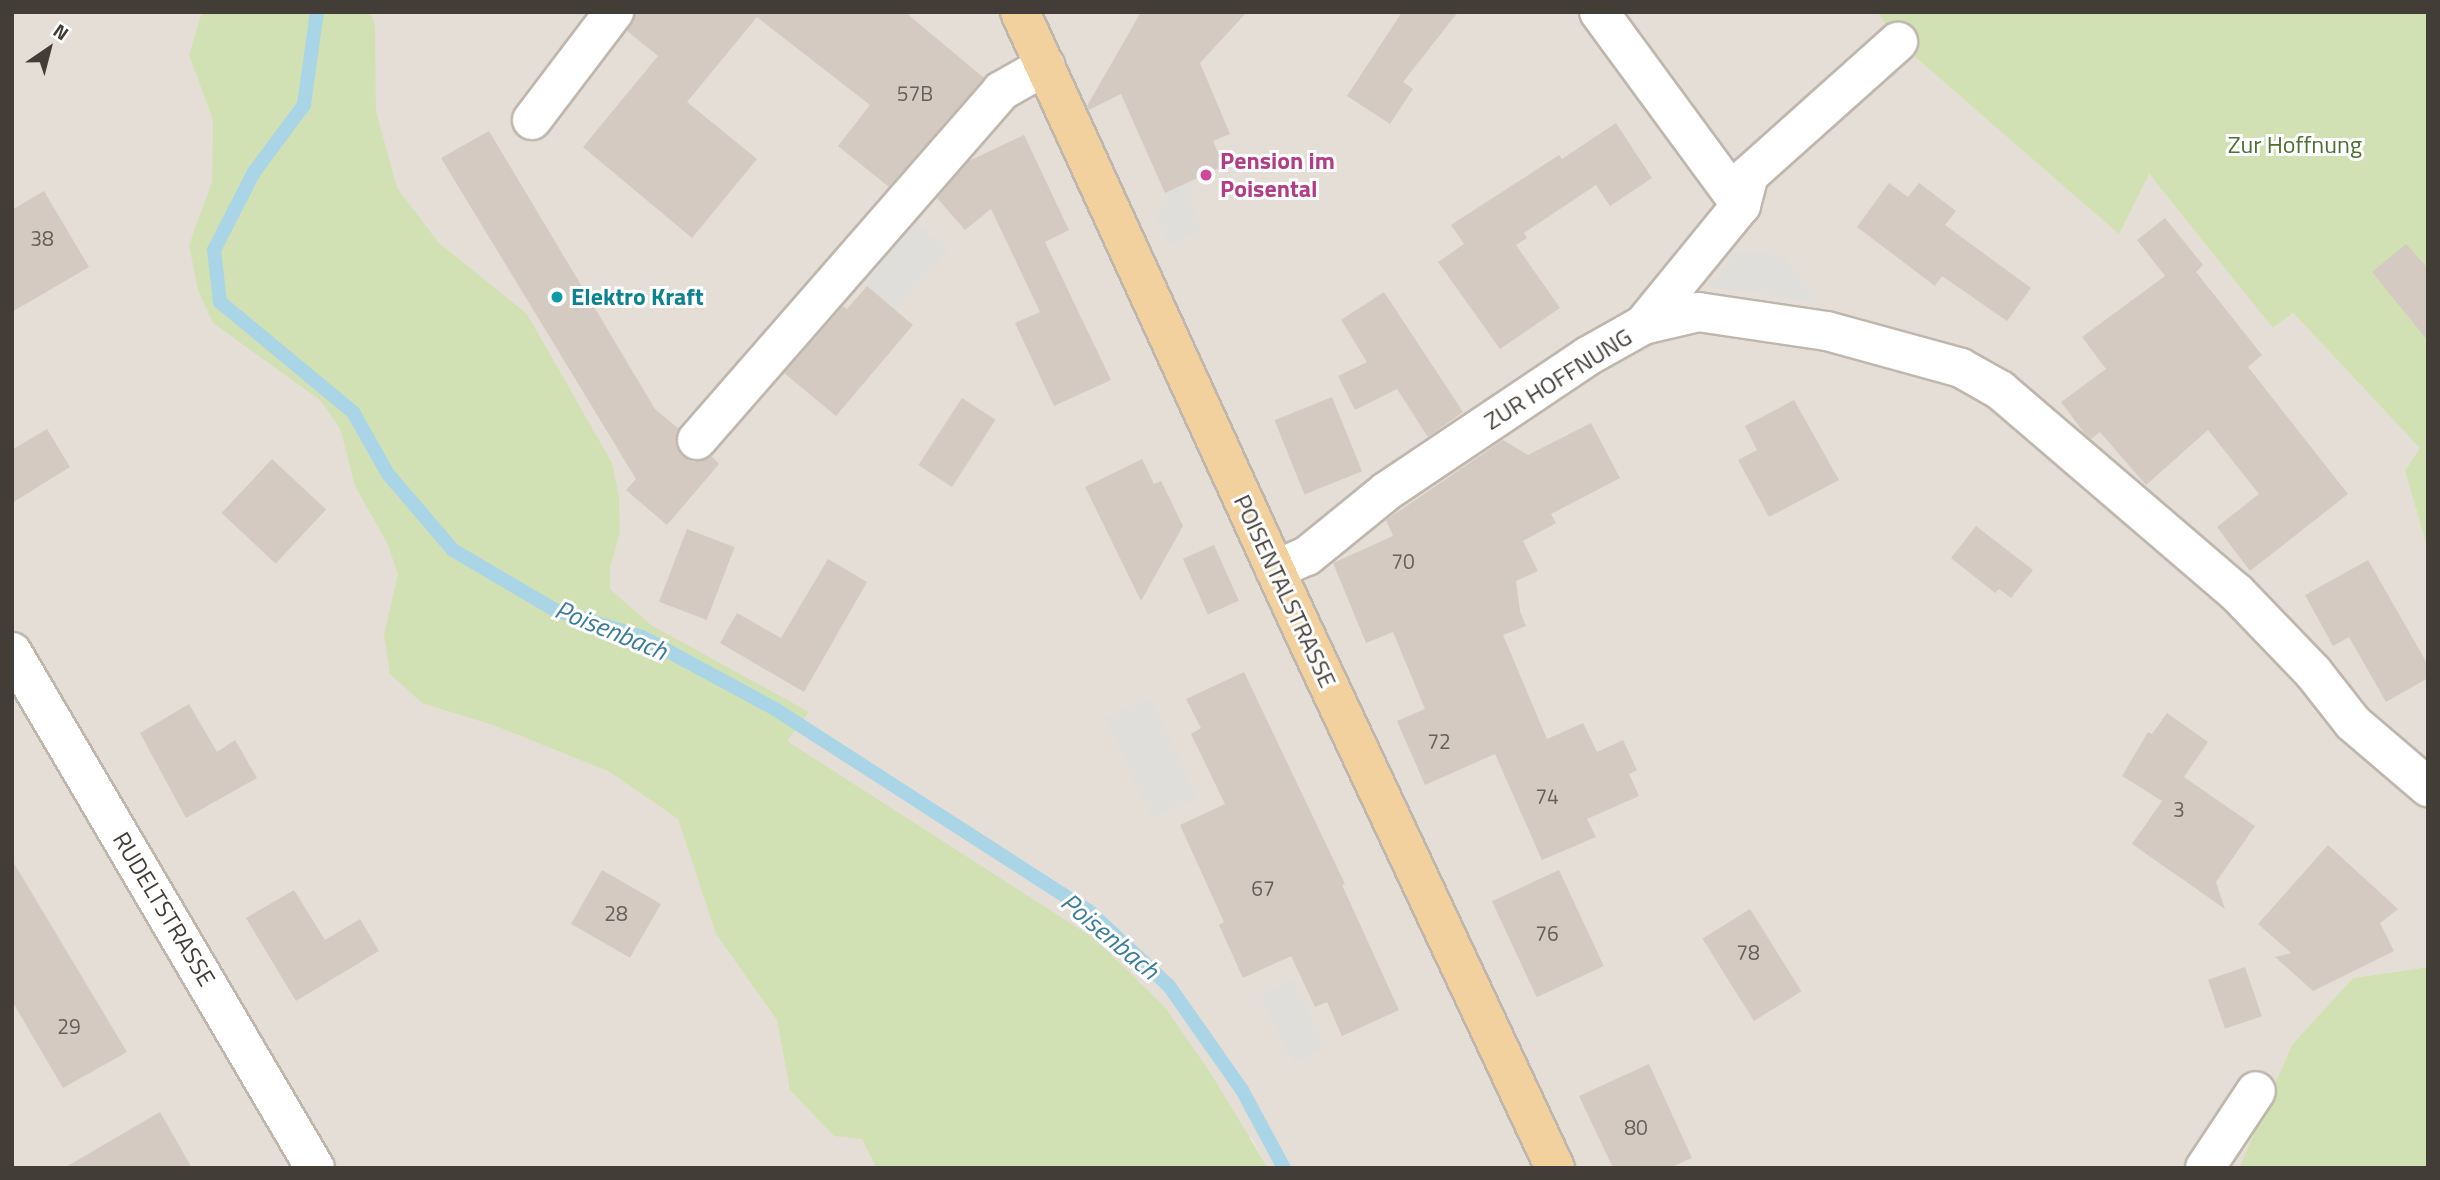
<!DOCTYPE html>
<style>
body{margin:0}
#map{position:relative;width:2440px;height:1180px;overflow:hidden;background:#f1ede7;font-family:"Titillium Web",sans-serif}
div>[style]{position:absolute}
.residential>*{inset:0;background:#e5ded6}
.green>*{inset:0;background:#d2e1b4}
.parking>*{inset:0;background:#e0dedb;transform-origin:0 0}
.stream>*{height:14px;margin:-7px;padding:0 7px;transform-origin:7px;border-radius:7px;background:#aad5e7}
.building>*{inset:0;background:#d4cac1;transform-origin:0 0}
.roads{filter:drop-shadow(2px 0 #bfb7ae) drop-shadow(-2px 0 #bfb7ae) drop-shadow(0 2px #bfb7ae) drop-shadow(0 -2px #bfb7ae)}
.minor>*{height:38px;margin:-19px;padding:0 19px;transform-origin:19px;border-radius:19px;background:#fff}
.major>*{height:38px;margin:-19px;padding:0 19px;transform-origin:19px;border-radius:19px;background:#f2d19f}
.dots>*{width:19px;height:19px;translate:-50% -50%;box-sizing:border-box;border:4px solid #fff;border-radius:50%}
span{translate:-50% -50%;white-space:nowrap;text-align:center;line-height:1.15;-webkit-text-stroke:6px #fff;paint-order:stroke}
.number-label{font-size:21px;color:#67605a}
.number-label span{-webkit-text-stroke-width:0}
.park-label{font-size:24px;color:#4f6e31}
.hotel-label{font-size:24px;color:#b23c85;font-weight:700}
.left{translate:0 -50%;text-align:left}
.culture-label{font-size:24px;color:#0d838f;font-weight:700}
.street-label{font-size:24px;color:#433d37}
.water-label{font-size:26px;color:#3b7d9b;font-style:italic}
.frame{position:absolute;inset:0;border:14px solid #433d37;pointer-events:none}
.north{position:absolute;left:14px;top:14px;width:70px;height:70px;-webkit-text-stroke:5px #fff;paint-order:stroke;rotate:35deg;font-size:19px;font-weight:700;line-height:28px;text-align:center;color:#433d37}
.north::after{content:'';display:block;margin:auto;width:24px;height:32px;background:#433d37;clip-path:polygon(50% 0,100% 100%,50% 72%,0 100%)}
</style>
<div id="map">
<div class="residential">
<i style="clip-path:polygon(12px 12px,1877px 12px,1898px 42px,2119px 233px,2148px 173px,2274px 328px,2292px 312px,2421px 448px,2405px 471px,2428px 551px,2428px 967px,2353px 978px,2292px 1046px,2239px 1168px,1268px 1168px,1251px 1138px,862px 1138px,876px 1168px,12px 1168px)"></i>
</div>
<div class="green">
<i style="clip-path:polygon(202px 12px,370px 12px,375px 25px,376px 111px,397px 188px,439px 243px,527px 314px,612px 463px,619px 496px,620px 532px,610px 568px,610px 589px,651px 625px,809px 712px,787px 741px,1095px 939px,1164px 1006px,1210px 1072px,1268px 1168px,876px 1168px,862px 1139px,834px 1136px,790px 1090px,777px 1020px,716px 934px,678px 819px,610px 772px,496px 726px,422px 703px,390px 674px,384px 635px,398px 574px,387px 543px,355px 486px,340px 428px,320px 400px,213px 323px,198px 290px,189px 245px,212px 182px,213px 120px,189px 55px)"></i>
<i style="clip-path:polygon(1877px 12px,2428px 12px,2428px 551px,2405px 471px,2420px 448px,2293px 313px,2273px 328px,2149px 174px,2119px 234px,1898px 42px)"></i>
<i style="clip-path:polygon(2428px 967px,2428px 1168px,2239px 1168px,2292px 1045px,2353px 978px)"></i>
</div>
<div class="parking">
<i style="clip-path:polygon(1194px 180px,1193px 206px,1202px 229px,1169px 246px,1156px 219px,1165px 193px)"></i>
<i style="left:899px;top:208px;width:65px;height:80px;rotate:40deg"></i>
<i style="clip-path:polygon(1740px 249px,1785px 257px,1824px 304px,1708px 287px)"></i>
<i style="left:1151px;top:697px;width:111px;height:51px;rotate:65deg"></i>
<i style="left:1293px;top:979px;width:76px;height:38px;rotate:63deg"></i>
</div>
<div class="stream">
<i style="left:317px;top:12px;width:94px;rotate:98deg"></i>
<i style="left:304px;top:105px;width:84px;rotate:126.7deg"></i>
<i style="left:254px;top:172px;width:88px;rotate:117.1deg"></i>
<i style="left:214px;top:250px;width:52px;rotate:83.4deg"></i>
<i style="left:220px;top:302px;width:173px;rotate:39.6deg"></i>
<i style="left:353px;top:412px;width:71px;rotate:60.6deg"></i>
<i style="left:388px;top:474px;width:100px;rotate:49.5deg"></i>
<i style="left:453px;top:550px;width:118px;rotate:30.5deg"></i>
<i style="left:555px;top:610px;width:91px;rotate:17.2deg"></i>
<i style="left:642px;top:637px;width:151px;rotate:28.4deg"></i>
<i style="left:775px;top:709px;width:376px;rotate:32.8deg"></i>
<i style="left:1091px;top:913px;width:107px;rotate:43.1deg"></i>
<i style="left:1169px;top:986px;width:127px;rotate:54.9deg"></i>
<i style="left:1242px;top:1090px;width:89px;rotate:61.7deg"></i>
</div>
<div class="building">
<i style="clip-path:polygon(635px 12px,905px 12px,984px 78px,889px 187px,838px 146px,870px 105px,757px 17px,687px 102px,757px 159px,692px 238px,583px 147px,658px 56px,627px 31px)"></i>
<i style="clip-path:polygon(1141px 12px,1247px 12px,1200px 63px,1230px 134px,1213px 141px,1224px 166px,1165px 193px,1121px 94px,1089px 110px,1087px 106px)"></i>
<i style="clip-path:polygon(1402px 12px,1458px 12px,1403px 82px,1413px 89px,1390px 124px,1347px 96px)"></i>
<i style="clip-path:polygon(1616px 123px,1652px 178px,1610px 206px,1596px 185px,1524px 233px,1527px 238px,1516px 245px,1560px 308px,1500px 349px,1438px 262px,1464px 244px,1451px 225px,1559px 155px,1562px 159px)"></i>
<i style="clip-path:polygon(489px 131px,655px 409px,679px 429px,676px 446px,682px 456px,693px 462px,711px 456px,719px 464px,667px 525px,626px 490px,636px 479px,441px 158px)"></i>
<i style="clip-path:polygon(1024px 135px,1069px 230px,1045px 242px,1111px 380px,1054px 406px,1015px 323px,1040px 312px,991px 209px,965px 230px,937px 198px,969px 161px)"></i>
<i style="clip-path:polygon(1889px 183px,1908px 197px,1919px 183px,1956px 211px,1945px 225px,2031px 288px,2007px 321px,1942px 276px,1935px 286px,1857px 227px)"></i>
<i style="clip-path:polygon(44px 191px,89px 267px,12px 312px,12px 210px)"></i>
<i style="clip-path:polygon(2165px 218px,2203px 265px,2196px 272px,2262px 355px,2248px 367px,2348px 494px,2250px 571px,2217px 527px,2259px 494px,2208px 430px,2146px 485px,2100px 432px,2091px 439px,2085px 434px,2061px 402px,2106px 369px,2082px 337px,2165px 276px,2137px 240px)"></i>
<i style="clip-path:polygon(2406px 244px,2428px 268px,2428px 341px,2372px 272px)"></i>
<i style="clip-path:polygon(867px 286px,913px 325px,836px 416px,784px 373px,843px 306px,847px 309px)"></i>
<i style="clip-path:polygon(1384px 292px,1463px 412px,1428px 437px,1397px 389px,1355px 410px,1338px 376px,1367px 362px,1341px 320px)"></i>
<i style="left:1332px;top:397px;width:80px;height:62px;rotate:68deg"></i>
<i style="left:962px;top:398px;width:40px;height:80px;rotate:33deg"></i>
<i style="clip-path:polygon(1794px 400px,1839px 480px,1769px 517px,1738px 460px,1757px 450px,1745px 426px)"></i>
<i style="clip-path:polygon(1591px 423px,1620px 478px,1551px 514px,1556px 523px,1523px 541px,1538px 571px,1516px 581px,1520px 611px,1526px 626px,1503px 635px,1547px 739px,1583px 723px,1597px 752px,1623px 740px,1637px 770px,1629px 774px,1639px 796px,1587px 819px,1596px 837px,1542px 860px,1495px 754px,1425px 785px,1397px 721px,1425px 709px,1393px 632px,1366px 643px,1333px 563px,1393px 536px,1386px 520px,1503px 440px,1528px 455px)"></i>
<i style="clip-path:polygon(47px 429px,70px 467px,12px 503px,12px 450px)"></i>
<i style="left:272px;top:459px;width:74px;height:74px;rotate:43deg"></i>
<i style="clip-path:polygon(1142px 459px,1154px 484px,1161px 481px,1183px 526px,1141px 601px,1085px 487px)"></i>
<i style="clip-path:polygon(1976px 526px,2033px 570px,2011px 598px,1999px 589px,1995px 593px,1951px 558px)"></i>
<i style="left:687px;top:529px;width:51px;height:78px;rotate:21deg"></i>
<i style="left:1214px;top:545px;width:61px;height:34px;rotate:66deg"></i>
<i style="clip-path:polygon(828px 559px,867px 582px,804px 692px,720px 643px,737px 613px,781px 638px)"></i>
<i style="clip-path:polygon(2368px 560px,2428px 665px,2428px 678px,2386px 702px,2349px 637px,2333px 646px,2305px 595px)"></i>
<i style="clip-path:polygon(1244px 672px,1345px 884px,1342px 885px,1399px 1010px,1342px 1036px,1327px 1002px,1315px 1007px,1291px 956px,1243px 978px,1219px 925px,1224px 922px,1180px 825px,1225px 804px,1191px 734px,1201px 728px,1186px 699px)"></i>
<i style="clip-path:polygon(189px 704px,217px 752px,235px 740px,257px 778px,186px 818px,140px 733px)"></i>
<i style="clip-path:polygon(2167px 713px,2208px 742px,2184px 777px,2255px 826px,2216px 882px,2225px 909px,2132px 844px,2162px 801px,2122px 776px,2148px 732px,2152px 734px)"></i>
<i style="clip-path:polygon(2328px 845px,2398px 909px,2380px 923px,2394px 951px,2313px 991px,2275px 957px,2291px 953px,2258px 924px)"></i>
<i style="clip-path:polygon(12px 860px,127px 1052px,63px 1088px,12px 1001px)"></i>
<i style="left:602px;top:870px;width:68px;height:62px;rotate:30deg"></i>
<i style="left:1559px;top:870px;width:106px;height:74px;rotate:65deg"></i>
<i style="clip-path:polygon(294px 890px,325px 940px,360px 919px,379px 951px,296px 1001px,246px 918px)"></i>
<i style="left:1750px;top:909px;width:97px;height:56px;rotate:58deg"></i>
<i style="left:2245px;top:967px;width:52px;height:39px;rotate:71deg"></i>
<i style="clip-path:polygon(1649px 1064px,1692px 1158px,1669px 1168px,1613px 1168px,1579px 1096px)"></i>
<i style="clip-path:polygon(160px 1112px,192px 1168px,64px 1168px)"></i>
</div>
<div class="roads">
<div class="minor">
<i style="left:1599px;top:12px;width:240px;rotate:53.7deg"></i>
<i style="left:1741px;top:205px;width:155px;rotate:129.2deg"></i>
<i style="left:532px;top:120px;width:136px;rotate:-52.8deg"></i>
<i style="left:1741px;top:205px;width:31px;rotate:-75deg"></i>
<i style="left:1749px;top:175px;width:200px;rotate:-41.8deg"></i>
<i style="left:697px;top:440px;width:463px;rotate:-48.9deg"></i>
<i style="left:1001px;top:91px;width:51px;rotate:-29.6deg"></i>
<i style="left:1275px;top:570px;width:35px;rotate:-24deg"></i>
<i style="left:1307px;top:556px;width:103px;rotate:-39.1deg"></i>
<i style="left:1387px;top:491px;width:242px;rotate:-33.9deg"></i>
<i style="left:1588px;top:356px;width:63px;rotate:-29.4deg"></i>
<i style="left:1643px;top:325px;width:57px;rotate:-13.3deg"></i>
<i style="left:1698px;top:312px;width:130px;rotate:8.4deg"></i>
<i style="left:1827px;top:331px;width:139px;rotate:15.4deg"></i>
<i style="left:1961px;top:368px;width:45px;rotate:29.4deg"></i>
<i style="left:2000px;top:390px;width:311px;rotate:40.6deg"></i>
<i style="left:2236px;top:592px;width:111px;rotate:46.1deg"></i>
<i style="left:2313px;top:672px;width:65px;rotate:51.9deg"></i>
<i style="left:2353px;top:723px;width:99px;rotate:40.5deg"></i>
<i style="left:12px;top:652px;width:598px;rotate:59.58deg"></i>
<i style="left:2205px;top:1168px;width:92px;rotate:-56.5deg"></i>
</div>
<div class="major">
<i style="left:1020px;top:12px;width:675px;rotate:65.41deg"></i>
<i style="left:1301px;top:626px;width:599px;rotate:64.89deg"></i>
</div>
</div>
<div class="dots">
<i style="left:1206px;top:175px;background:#d1479c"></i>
<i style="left:557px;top:297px;background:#0f9aa8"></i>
</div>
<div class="number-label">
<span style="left:915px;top:93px">57B</span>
<span style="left:42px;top:238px">38</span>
<span style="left:1403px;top:561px">70</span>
<span style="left:1439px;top:741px">72</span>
<span style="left:1547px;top:796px">74</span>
<span style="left:2179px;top:809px">3</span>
<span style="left:1263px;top:888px">67</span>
<span style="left:616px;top:913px">28</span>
<span style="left:1547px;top:933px">76</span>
<span style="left:1748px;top:952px">78</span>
<span style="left:69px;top:1026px">29</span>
<span style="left:1636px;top:1127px">80</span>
</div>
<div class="park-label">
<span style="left:2295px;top:145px">Zur Hoffnung</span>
</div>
<div class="hotel-label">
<span class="left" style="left:1220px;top:175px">Pension im<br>Poisental</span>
</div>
<div class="culture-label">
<span class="left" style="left:571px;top:297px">Elektro Kraft</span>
</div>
<div class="street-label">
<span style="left:1558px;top:379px;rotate:-32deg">ZUR HOFFNUNG</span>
<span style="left:1285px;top:591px;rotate:65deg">POISENTALSTRASSE</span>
<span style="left:164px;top:909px;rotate:59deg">RUDELTSTRASSE</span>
</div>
<div class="water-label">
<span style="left:611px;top:630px;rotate:22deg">Poisenbach</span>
<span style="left:1110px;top:936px;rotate:40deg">Poisenbach</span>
</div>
<div class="frame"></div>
<div class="north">N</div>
</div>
